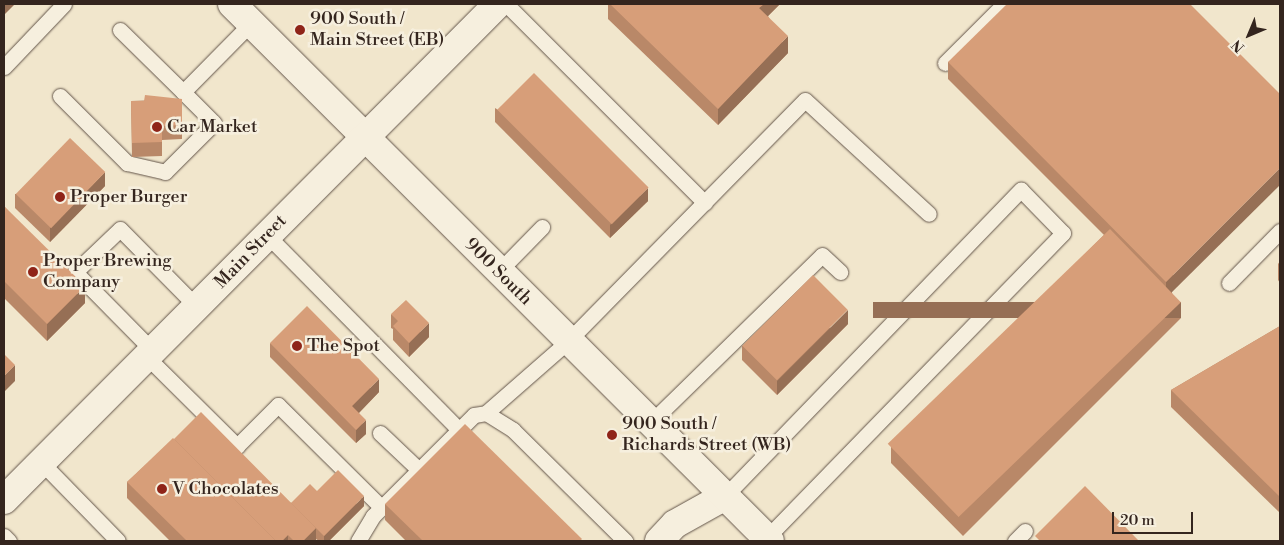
<!DOCTYPE html>
<style>
body{margin:0}
#map{position:relative;width:1284px;height:545px;overflow:hidden;background:#f1e6cc;font-family:"Libre Bodoni",serif}
div>[style]{position:absolute}
.roads{filter:drop-shadow(0 0 1px #63554a) drop-shadow(0 0 1px #63554a)}
.lane>*{height:15px;margin:-7.5px;padding:0 7.5px;transform-origin:7.5px;border-radius:7.5px;background:#f6efde}
.street>*{height:28px;margin:-14px;padding:0 14px;transform-origin:14px;border-radius:14px;background:#f6efde}
.secondary>*{height:28px;margin:-14px;padding:0 14px;transform-origin:14px;border-radius:14px;background:#f6efde}
.wall>*{inset:0;background:#b98868}
.shaded-wall>*{inset:0;background:#966f55;transform-origin:0 0}
.building>*{inset:0;background:#d79e79;transform-origin:0 0}
.dots>*{width:14px;height:14px;translate:-50% -50%;box-sizing:border-box;border:2px solid #f6efde;border-radius:50%}
span{translate:-50% -50%;white-space:nowrap;text-align:center;line-height:1.15;-webkit-text-stroke:5px #f6efde;paint-order:stroke}
.poi-label{font-size:18px;color:#34251e}
.left{translate:0 -50%;text-align:left}
.street-label{font-size:18px;color:#34251e}
.frame{position:absolute;inset:0;border:5px solid #34251e;pointer-events:none}
.north{position:absolute;left:1224px;top:10px;width:50px;height:50px;-webkit-text-stroke:4px #f6efde;paint-order:stroke;rotate:225deg;font-size:14px;font-weight:700;line-height:20px;text-align:center;color:#34251e}
.north::after{content:'';display:block;margin:auto;width:18px;height:22px;background:#34251e;clip-path:polygon(50% 0,100% 100%,50% 72%,0 100%)}
.scale{position:absolute;left:1112px;top:512px;width:81px;height:22px;box-sizing:border-box;border:2px solid #34251e;border-top:0;padding-left:6px;font-size:15px;line-height:18px;white-space:nowrap;color:#34251e;-webkit-text-stroke:4px #f6efde;paint-order:stroke}
</style>
<div id="map">
<div class="roads">
<div class="lane">
<i style="left:506px;top:4px;width:281px;rotate:45deg"></i>
<i style="left:120px;top:30px;width:88px;rotate:44.5deg"></i>
<i style="left:183px;top:92px;width:97px;rotate:-45.4deg"></i>
<i style="left:945px;top:63px;width:83px;rotate:-45deg"></i>
<i style="left:4px;top:67px;width:87px;rotate:-46.4deg"></i>
<i style="left:60px;top:96px;width:95px;rotate:45deg"></i>
<i style="left:127px;top:163px;width:39px;rotate:13deg"></i>
<i style="left:165px;top:172px;width:69px;rotate:-45deg"></i>
<i style="left:214px;top:123px;width:44px;rotate:-135deg"></i>
<i style="left:267px;top:235px;width:274px;rotate:45.4deg"></i>
<i style="left:498px;top:272px;width:63px;rotate:-45.6deg"></i>
<i style="left:1229px;top:283px;width:73px;rotate:-45.6deg"></i>
<i style="left:153px;top:351px;width:111px;rotate:-134.6deg"></i>
<i style="left:75px;top:272px;width:62px;rotate:-43.7deg"></i>
<i style="left:120px;top:229px;width:110px;rotate:45.4deg"></i>
<i style="left:147px;top:357px;width:127px;rotate:44.7deg"></i>
<i style="left:237px;top:446px;width:58px;rotate:-45deg"></i>
<i style="left:278px;top:405px;width:145px;rotate:44.7deg"></i>
<i style="left:486px;top:413px;width:108px;rotate:-41.2deg"></i>
<i style="left:567px;top:342px;width:339px;rotate:-45.5deg"></i>
<i style="left:805px;top:100px;width:168px;rotate:42.6deg"></i>
<i style="left:650px;top:423px;width:240px;rotate:-44.3deg"></i>
<i style="left:822px;top:255px;width:25px;rotate:43deg"></i>
<i style="left:380px;top:433px;width:54px;rotate:43.5deg"></i>
<i style="left:41px;top:462px;width:110px;rotate:45.7deg"></i>
<i style="left:725px;top:496px;width:426px;rotate:-46deg"></i>
<i style="left:1021px;top:190px;width:60px;rotate:45.7deg"></i>
<i style="left:1063px;top:233px;width:424px;rotate:134.2deg"></i>
<i style="left:4px;top:536px;width:7px;rotate:45deg"></i>
<i style="left:358px;top:541px;width:29px;rotate:-59deg"></i>
<i style="left:373px;top:516px;width:143px;rotate:-45deg"></i>
<i style="left:474px;top:415px;width:12px;rotate:-9deg"></i>
<i style="left:486px;top:413px;width:32px;rotate:32deg"></i>
<i style="left:513px;top:430px;width:158px;rotate:44.7deg"></i>
<i style="left:1015px;top:541px;width:14px;rotate:-45deg"></i>
</div>
<div class="street">
<i style="left:659px;top:541px;width:23px;rotate:-47deg"></i>
<i style="left:675px;top:524px;width:57px;rotate:-29.2deg"></i>
</div>
<div class="secondary">
<i style="left:232px;top:4px;width:760px;rotate:44.95deg"></i>
<i style="left:4px;top:500px;width:700px;rotate:-45.12deg"></i>
</div>
</div>
<div class="wall">
<i style="clip-path:polygon(608px 4px,780px 4px,768px 16px,788px 53px,718px 125px,608px 19px)"></i>
<i style="clip-path:polygon(1190px 4px,1172px 293px,1181px 318px,963px 536px,891px 463px,891px 447px,1104px 235px,948px 79px,948px 62px)"></i>
<i style="clip-path:polygon(182px 99px,182px 139px,162px 140px,162px 156px,132px 157px,131px 101px)"></i>
<i style="clip-path:polygon(495px 108px,648px 201px,610px 238px,495px 122px)"></i>
<i style="clip-path:polygon(105px 186px,50px 242px,15px 208px,15px 194px)"></i>
<i style="clip-path:polygon(4px 206px,85px 303px,47px 341px,4px 298px)"></i>
<i style="clip-path:polygon(1280px 261px,1280px 283px,1278px 280px,1278px 264px)"></i>
<i style="clip-path:polygon(391px 314px,429px 337px,409px 357px,393px 340px,393px 329px,391px 328px)"></i>
<i style="clip-path:polygon(848px 324px,777px 395px,742px 360px,742px 346px)"></i>
<i style="clip-path:polygon(1280px 326px,1280px 513px,1171px 407px,1171px 390px)"></i>
<i style="clip-path:polygon(270px 343px,379px 392px,359px 413px,366px 434px,356px 443px,270px 357px)"></i>
<i style="clip-path:polygon(174px 439px,291px 503px,317px 491px,364px 506px,329px 541px,319px 541px,316px 539px,316px 541px,170px 541px,127px 498px,127px 482px)"></i>
<i style="clip-path:polygon(385px 504px,582px 541px,406px 541px,385px 520px)"></i>
</div>
<div class="shaded-wall">
<i style="clip-path:polygon(4px 4px,15px 4px,4px 15px)"></i>
<i style="clip-path:polygon(764px 4px,780px 4px,759px 25px,759px 8px)"></i>
<i style="clip-path:polygon(788px 36px,788px 53px,718px 125px,718px 109px)"></i>
<i style="clip-path:polygon(1280px 168px,1280px 185px,1166px 298px,1166px 282px)"></i>
<i style="clip-path:polygon(105px 172px,105px 186px,50px 242px,50px 228px)"></i>
<i style="clip-path:polygon(648px 188px,648px 201px,610px 238px,610px 225px)"></i>
<i style="clip-path:polygon(85px 286px,85px 303px,47px 341px,47px 324px)"></i>
<i style="left:1181px;top:302px;width:16px;height:308px;rotate:90deg"></i>
<i style="clip-path:polygon(848px 310px,848px 324px,777px 395px,777px 381px)"></i>
<i style="clip-path:polygon(429px 323px,429px 337px,409px 357px,409px 343px)"></i>
<i style="clip-path:polygon(15px 365px,15px 381px,4px 392px,4px 376px)"></i>
<i style="clip-path:polygon(379px 379px,379px 392px,352px 420px,352px 406px)"></i>
<i style="clip-path:polygon(366px 420px,366px 434px,356px 443px,356px 430px)"></i>
<i style="clip-path:polygon(364px 496px,364px 506px,329px 541px,324px 541px,324px 536px)"></i>
<i style="clip-path:polygon(316px 528px,316px 541px,303px 541px)"></i>
<i style="clip-path:polygon(288px 535px,288px 541px,282px 541px)"></i>
</div>
<div class="building">
<i style="clip-path:polygon(610px 4px,764px 4px,759px 8px,788px 36px,718px 109px)"></i>
<i style="clip-path:polygon(1007px 4px,1190px 4px,1280px 94px,1280px 168px,1166px 282px,948px 62px)"></i>
<i style="left:534px;top:73px;width:162px;height:52px;rotate:45deg"></i>
<i style="clip-path:polygon(145px 95px,182px 99px,182px 125px,162px 126px,162px 142px,132px 143px,131px 101px,144px 101px)"></i>
<i style="left:70px;top:138px;width:49px;height:78px;rotate:44deg"></i>
<i style="clip-path:polygon(4px 206px,85px 286px,47px 324px,4px 281px)"></i>
<i style="left:1110px;top:229px;width:102px;height:309px;rotate:46deg"></i>
<i style="left:813px;top:275px;width:49px;height:100px;rotate:45deg"></i>
<i style="clip-path:polygon(406px 300px,429px 323px,409px 343px,393px 326px,398px 321px,391px 314px)"></i>
<i style="clip-path:polygon(307px 306px,379px 379px,352px 406px,366px 420px,356px 430px,270px 343px)"></i>
<i style="clip-path:polygon(1280px 326px,1280px 497px,1171px 390px)"></i>
<i style="clip-path:polygon(4px 354px,15px 365px,4px 376px)"></i>
<i style="clip-path:polygon(201px 412px,316px 528px,303px 541px,294px 541px,288px 535px,282px 541px,276px 541px,174px 439px)"></i>
<i style="clip-path:polygon(465px 424px,582px 539px,580px 541px,423px 541px,385px 504px)"></i>
<i style="clip-path:polygon(173px 438px,276px 541px,187px 541px,127px 482px)"></i>
<i style="clip-path:polygon(338px 470px,364px 496px,324px 536px,291px 503px,310px 484px,317px 491px)"></i>
<i style="clip-path:polygon(1085px 486px,1139px 541px,1040px 541px,1035px 536px)"></i>
</div>
<div class="dots">
<i style="left:300px;top:30px;background:#8f2418"></i>
<i style="left:157px;top:127px;background:#8f2418"></i>
<i style="left:60px;top:197px;background:#8f2418"></i>
<i style="left:33px;top:272px;background:#8f2418"></i>
<i style="left:297px;top:346px;background:#8f2418"></i>
<i style="left:612px;top:435px;background:#8f2418"></i>
<i style="left:162px;top:489px;background:#8f2418"></i>
</div>
<div class="poi-label">
<span class="left" style="left:310px;top:30px">900 South /<br>Main Street (EB)</span>
<span class="left" style="left:167px;top:127px">Car Market</span>
<span class="left" style="left:70px;top:197px">Proper Burger</span>
<span class="left" style="left:43px;top:272px">Proper Brewing<br>Company</span>
<span class="left" style="left:307px;top:346px">The Spot</span>
<span class="left" style="left:622px;top:435px">900 South /<br>Richards Street (WB)</span>
<span class="left" style="left:172px;top:489px">V Chocolates</span>
</div>
<div class="street-label">
<span style="left:251px;top:252px;rotate:-46deg">Main Street</span>
<span style="left:498px;top:272px;rotate:45deg">900 South</span>
</div>
<div class="frame"></div>
<div class="north">N</div>
<div class="scale">20 m</div>
</div>
